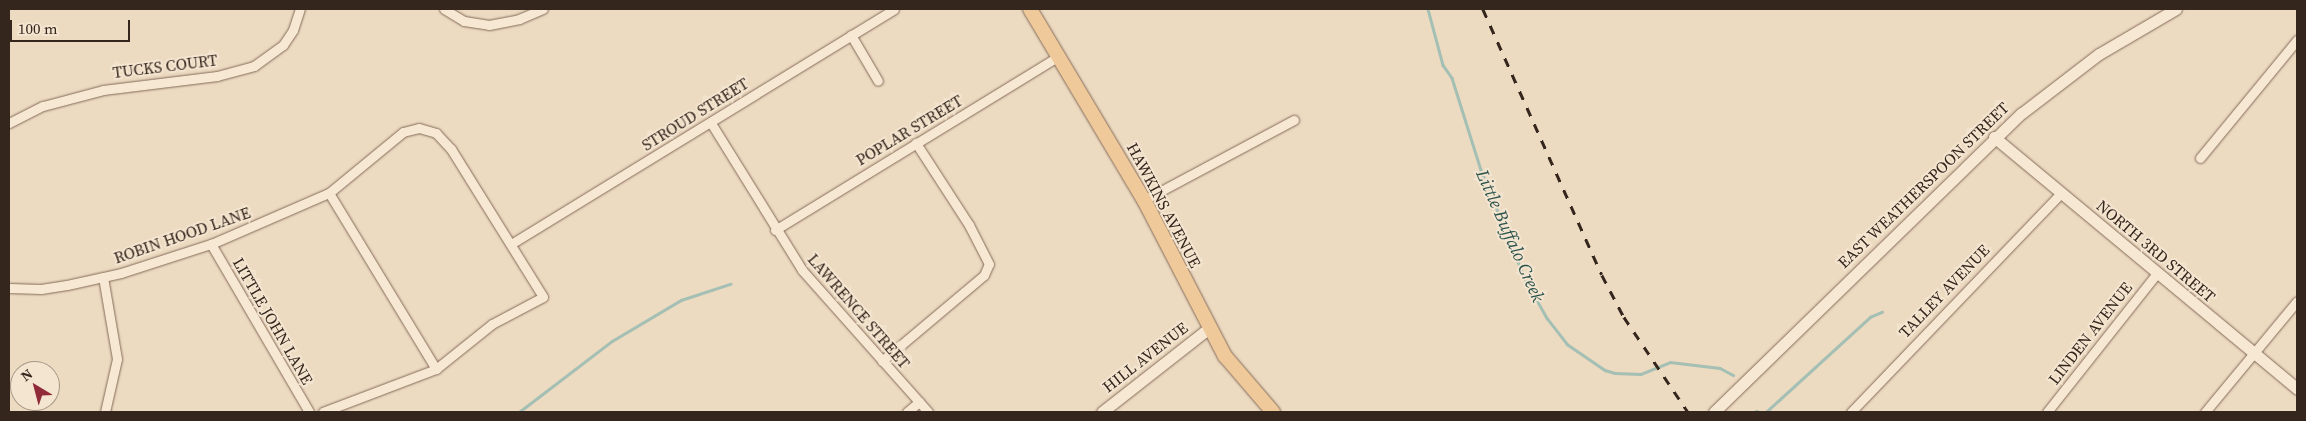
<!DOCTYPE html>
<style>
body{margin:0}
#map{position:relative;width:2306px;height:421px;overflow:hidden;background:#ecdac1;font-family:"Source Serif 4",serif}
div>[style]{position:absolute}
.stream>*{height:2.5px;margin:-1.25px;padding:0 1.25px;transform-origin:1.25px;border-radius:1.25px;background:#a4bfb3}
.roads{filter:drop-shadow(0 0 1px #856b59) drop-shadow(0 0 1px #856b59)}
.street>*{height:9px;margin:-4.5px;padding:0 4.5px;transform-origin:4.5px;border-radius:4.5px;background:#f7e8d4}
.secondary>*{height:11px;margin:-5.5px;padding:0 5.5px;transform-origin:5.5px;border-radius:5.5px;background:#f7e8d4}
.primary>*{height:14px;margin:-7px;padding:0 7px;transform-origin:7px;border-radius:7px;background:#efc999}
.rail>*{height:2.5px;margin-top:-1.25px;transform-origin:0;background:repeating-linear-gradient(90deg,#35261d 0 9px,transparent 0 18px)}
span{translate:-50% -50%;white-space:nowrap;text-align:center;line-height:1.15;-webkit-text-stroke:4px #f4e5d0;paint-order:stroke}
.street-label{font-size:16px;color:#35261d}
.water-label{font-size:18px;color:#2d544d;font-style:italic}
.frame{position:absolute;inset:0;border:10px solid #35261d;pointer-events:none}
.north{position:absolute;left:10px;top:361px;width:50px;height:50px;box-sizing:border-box;background:#f4e5d0;border:1px solid #a89988;border-radius:50%;rotate:323deg;font-size:14px;font-weight:700;line-height:20px;text-align:center;color:#35261d}
.north::after{content:'';display:block;margin:auto;width:18px;height:22px;background:#922b39;clip-path:polygon(50% 0,100% 100%,50% 72%,0 100%)}
.scale{position:absolute;left:10px;top:20px;width:120px;height:22px;box-sizing:border-box;border:2px solid #35261d;border-top:0;padding-left:6px;font-size:15px;line-height:18px;white-space:nowrap;color:#35261d;-webkit-text-stroke:4px #f4e5d0;paint-order:stroke}
</style>
<div id="map">
<div class="stream">
<i style="left:1428px;top:9px;width:58px;rotate:75deg"></i>
<i style="left:1443px;top:65px;width:16px;rotate:55deg"></i>
<i style="left:1452px;top:78px;width:96px;rotate:72.5deg"></i>
<i style="left:1481px;top:170px;width:118px;rotate:68deg"></i>
<i style="left:1525px;top:279px;width:45px;rotate:60.6deg"></i>
<i style="left:1547px;top:318px;width:33px;rotate:52deg"></i>
<i style="left:1567px;top:344px;width:46px;rotate:34.4deg"></i>
<i style="left:1605px;top:370px;width:10px;rotate:17deg"></i>
<i style="left:1615px;top:373px;width:26px;rotate:2deg"></i>
<i style="left:1641px;top:374px;width:31px;rotate:-22deg"></i>
<i style="left:1670px;top:362px;width:50px;rotate:6.8deg"></i>
<i style="left:1720px;top:368px;width:15px;rotate:28deg"></i>
<i style="left:1756px;top:411px;width:4px;rotate:14deg"></i>
<i style="left:519px;top:412px;width:117px;rotate:-37.4deg"></i>
<i style="left:612px;top:341px;width:80px;rotate:-30.7deg"></i>
<i style="left:681px;top:300px;width:52px;rotate:-18.1deg"></i>
<i style="left:1766px;top:412px;width:141px;rotate:-42.4deg"></i>
<i style="left:1870px;top:317px;width:13px;rotate:-23deg"></i>
</div>
<div class="roads">
<div class="street">
<i style="left:444px;top:9px;width:23px;rotate:31deg"></i>
<i style="left:464px;top:21px;width:25px;rotate:9deg"></i>
<i style="left:489px;top:25px;width:31px;rotate:-11deg"></i>
<i style="left:519px;top:19px;width:26px;rotate:-23deg"></i>
<i style="left:851px;top:35px;width:53px;rotate:59.6deg"></i>
<i style="left:9px;top:123px;width:38px;rotate:-27deg"></i>
<i style="left:43px;top:106px;width:62px;rotate:-14.9deg"></i>
<i style="left:103px;top:90px;width:115px;rotate:-7deg"></i>
<i style="left:217px;top:76px;width:38px;rotate:-15deg"></i>
<i style="left:254px;top:66px;width:36px;rotate:-36deg"></i>
<i style="left:283px;top:45px;width:18px;rotate:-56deg"></i>
<i style="left:293px;top:30px;width:22px;rotate:-72deg"></i>
<i style="left:711px;top:123px;width:173px;rotate:58.2deg"></i>
<i style="left:802px;top:270px;width:190px;rotate:48.4deg"></i>
<i style="left:2200px;top:158px;width:153px;rotate:-50.6deg"></i>
<i style="left:329px;top:193px;width:206px;rotate:58.7deg"></i>
<i style="left:1144px;top:200px;width:170px;rotate:-28.1deg"></i>
<i style="left:775px;top:230px;width:333px;rotate:-31.5deg"></i>
<i style="left:211px;top:244px;width:194px;rotate:59.7deg"></i>
<i style="left:511px;top:244px;width:449px;rotate:-31.5deg"></i>
<i style="left:103px;top:277px;width:83px;rotate:80.3deg"></i>
<i style="left:117px;top:359px;width:54px;rotate:102.8deg"></i>
<i style="left:9px;top:288px;width:32px;rotate:2deg"></i>
<i style="left:41px;top:289px;width:26px;rotate:-9deg"></i>
<i style="left:67px;top:285px;width:55px;rotate:-12.5deg"></i>
<i style="left:121px;top:273px;width:95px;rotate:-17.9deg"></i>
<i style="left:211px;top:244px;width:129px;rotate:-23.4deg"></i>
<i style="left:329px;top:193px;width:96px;rotate:-39.5deg"></i>
<i style="left:403px;top:132px;width:16px;rotate:-14deg"></i>
<i style="left:419px;top:128px;width:18px;rotate:16deg"></i>
<i style="left:436px;top:133px;width:22px;rotate:47deg"></i>
<i style="left:451px;top:149px;width:174px;rotate:58.1deg"></i>
<i style="left:543px;top:297px;width:58px;rotate:152.1deg"></i>
<i style="left:492px;top:324px;width:72px;rotate:141.2deg"></i>
<i style="left:436px;top:369px;width:121px;rotate:159.2deg"></i>
<i style="left:882px;top:361px;width:133px;rotate:-40.1deg"></i>
<i style="left:984px;top:275px;width:12px;rotate:-66deg"></i>
<i style="left:989px;top:264px;width:44px;rotate:-117.1deg"></i>
<i style="left:969px;top:225px;width:98px;rotate:-122.9deg"></i>
<i style="left:907px;top:412px;width:16px;rotate:-40deg"></i>
<i style="left:1851px;top:412px;width:303px;rotate:-46.2deg"></i>
<i style="left:2047px;top:412px;width:177px;rotate:-51.6deg"></i>
<i style="left:2205px;top:412px;width:144px;rotate:-50.3deg"></i>
</div>
<div class="secondary">
<i style="left:1994px;top:137px;width:394px;rotate:39.7deg"></i>
<i style="left:1102px;top:412px;width:136px;rotate:-38.1deg"></i>
<i style="left:1714px;top:412px;width:429px;rotate:-44.2deg"></i>
<i style="left:2022px;top:113px;width:97px;rotate:-37.5deg"></i>
<i style="left:2099px;top:54px;width:89px;rotate:-30.3deg"></i>
</div>
<div class="primary">
<i style="left:1030px;top:9px;width:222px;rotate:59.2deg"></i>
<i style="left:1144px;top:200px;width:176px;rotate:62.6deg"></i>
<i style="left:1225px;top:356px;width:74px;rotate:49.4deg"></i>
</div>
</div>
<div class="rail">
<i style="left:1483px;top:9px;width:291px;rotate:65.9deg"></i>
<i style="left:1602px;top:275px;width:47px;rotate:62.4deg"></i>
<i style="left:1624px;top:317px;width:115px;rotate:56deg"></i>
</div>
<div class="street-label">
<span style="left:165px;top:66px;rotate:-7deg">TUCKS COURT</span>
<span style="left:695px;top:114px;rotate:-32deg">STROUD STREET</span>
<span style="left:909px;top:130px;rotate:-31deg">POPLAR STREET</span>
<span style="left:1923px;top:185px;rotate:-44deg">EAST WEATHERSPOON STREET</span>
<span style="left:1164px;top:205px;rotate:62deg">HAWKINS AVENUE</span>
<span style="left:182px;top:235px;rotate:-19deg">ROBIN HOOD LANE</span>
<span style="left:2156px;top:251px;rotate:40deg">NORTH 3RD STREET</span>
<span style="left:1944px;top:291px;rotate:-46deg">TALLEY AVENUE</span>
<span style="left:859px;top:311px;rotate:49deg">LAWRENCE STREET</span>
<span style="left:273px;top:321px;rotate:60deg">LITTLE JOHN LANE</span>
<span style="left:2090px;top:333px;rotate:-52deg">LINDEN AVENUE</span>
<span style="left:1145px;top:357px;rotate:-38deg">HILL AVENUE</span>
</div>
<div class="water-label">
<span style="left:1510px;top:236px;rotate:66deg">Little Buffalo Creek</span>
</div>
<div class="frame"></div>
<div class="north">N</div>
<div class="scale">100 m</div>
</div>
